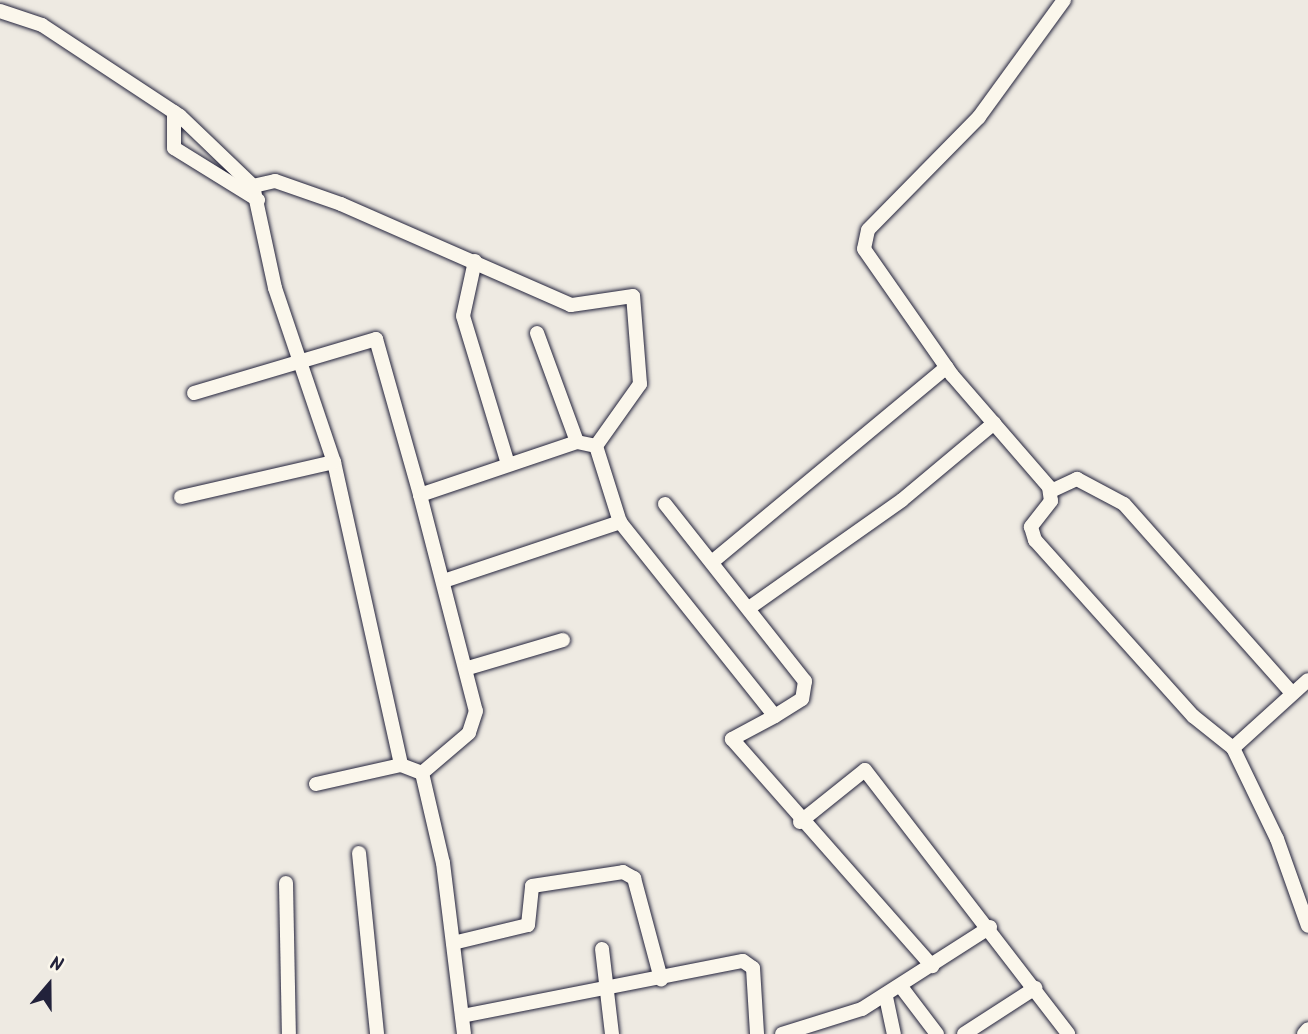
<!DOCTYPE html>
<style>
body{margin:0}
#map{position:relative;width:1308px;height:1034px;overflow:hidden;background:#eeeae2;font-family:Kalam,sans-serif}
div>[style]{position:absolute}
.roads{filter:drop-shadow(0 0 2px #22223b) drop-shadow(0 0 2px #22223b)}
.minor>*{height:14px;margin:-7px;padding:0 7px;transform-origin:7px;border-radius:7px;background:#fbf7ec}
span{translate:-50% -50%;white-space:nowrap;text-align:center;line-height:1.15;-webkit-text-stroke:5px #fbf7ec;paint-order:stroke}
.north{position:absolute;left:14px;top:950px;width:70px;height:70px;-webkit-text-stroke:5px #fbf7ec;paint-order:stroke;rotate:20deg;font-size:19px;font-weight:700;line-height:28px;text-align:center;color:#22223b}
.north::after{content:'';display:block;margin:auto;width:24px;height:32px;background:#22223b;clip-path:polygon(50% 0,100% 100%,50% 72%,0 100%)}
</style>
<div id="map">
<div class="roads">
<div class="minor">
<i style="left:1064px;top:0;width:145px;rotate:126deg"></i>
<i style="left:979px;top:117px;width:158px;rotate:134.5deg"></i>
<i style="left:868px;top:230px;width:19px;rotate:102deg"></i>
<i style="left:864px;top:249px;width:154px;rotate:55.1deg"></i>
<i style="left:952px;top:375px;width:148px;rotate:49.1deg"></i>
<i style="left:1049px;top:487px;width:14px;rotate:82deg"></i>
<i style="left:1051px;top:501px;width:33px;rotate:128deg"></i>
<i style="left:1031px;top:527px;width:14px;rotate:73deg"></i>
<i style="left:1035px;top:540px;width:237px;rotate:48.1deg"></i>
<i style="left:1193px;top:716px;width:51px;rotate:38.7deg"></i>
<i style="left:1233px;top:748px;width:101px;rotate:64.2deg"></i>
<i style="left:1277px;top:839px;width:92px;rotate:70.4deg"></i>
<i style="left:0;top:11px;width:44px;rotate:18.4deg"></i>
<i style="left:42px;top:25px;width:165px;rotate:33.4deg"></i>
<i style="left:180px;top:116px;width:101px;rotate:43.8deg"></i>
<i style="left:253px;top:186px;width:104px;rotate:77.8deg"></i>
<i style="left:275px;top:288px;width:184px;rotate:71.3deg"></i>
<i style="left:334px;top:462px;width:310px;rotate:77.5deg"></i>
<i style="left:401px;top:765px;width:22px;rotate:21deg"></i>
<i style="left:422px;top:773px;width:92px;rotate:76.9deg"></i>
<i style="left:443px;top:863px;width:172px;rotate:83deg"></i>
<i style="left:174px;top:112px;width:36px;rotate:90deg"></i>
<i style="left:174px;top:148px;width:99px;rotate:31.8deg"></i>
<i style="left:475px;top:261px;width:56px;rotate:102.3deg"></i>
<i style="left:463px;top:316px;width:155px;rotate:73.1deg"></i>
<i style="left:537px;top:333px;width:116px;rotate:69.8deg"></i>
<i style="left:194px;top:393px;width:190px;rotate:-16.5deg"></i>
<i style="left:376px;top:339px;width:162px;rotate:74.2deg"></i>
<i style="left:420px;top:495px;width:166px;rotate:-18.7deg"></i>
<i style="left:577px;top:442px;width:19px;rotate:12deg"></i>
<i style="left:596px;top:446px;width:76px;rotate:-54.6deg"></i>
<i style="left:640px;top:384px;width:88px;rotate:-94.5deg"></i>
<i style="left:633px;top:296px;width:63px;rotate:171.7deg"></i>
<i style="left:571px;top:305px;width:251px;rotate:-156.3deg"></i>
<i style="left:341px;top:204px;width:70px;rotate:-160.8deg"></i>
<i style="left:275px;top:181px;width:23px;rotate:167deg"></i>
<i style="left:596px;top:446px;width:80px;rotate:72.5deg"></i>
<i style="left:620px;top:522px;width:248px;rotate:51.4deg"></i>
<i style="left:775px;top:716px;width:49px;rotate:151.9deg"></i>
<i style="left:732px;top:739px;width:303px;rotate:48.6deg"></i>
<i style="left:1051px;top:491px;width:29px;rotate:-25deg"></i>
<i style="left:1077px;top:479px;width:53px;rotate:28deg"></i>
<i style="left:1124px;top:504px;width:250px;rotate:48.4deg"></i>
<i style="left:420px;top:495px;width:223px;rotate:75.5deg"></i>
<i style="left:476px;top:711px;width:23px;rotate:108deg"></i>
<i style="left:469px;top:733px;width:62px;rotate:139.6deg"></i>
<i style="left:181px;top:497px;width:157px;rotate:-12.9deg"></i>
<i style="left:665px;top:504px;width:226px;rotate:51.7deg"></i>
<i style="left:805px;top:681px;width:18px;rotate:99deg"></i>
<i style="left:802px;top:699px;width:32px;rotate:148deg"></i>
<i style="left:712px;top:562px;width:305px;rotate:-39.7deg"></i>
<i style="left:444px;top:581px;width:186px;rotate:-18.5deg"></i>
<i style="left:749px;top:608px;width:187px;rotate:-35.2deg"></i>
<i style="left:902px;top:500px;width:120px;rotate:-39.9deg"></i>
<i style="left:468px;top:668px;width:99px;rotate:-16.4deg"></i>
<i style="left:1233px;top:748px;width:101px;rotate:-42.2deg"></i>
<i style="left:316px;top:784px;width:87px;rotate:-12.6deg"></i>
<i style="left:800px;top:822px;width:83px;rotate:-38.7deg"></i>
<i style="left:865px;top:770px;width:333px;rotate:52.4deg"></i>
<i style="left:359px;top:853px;width:182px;rotate:84.3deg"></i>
<i style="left:286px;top:883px;width:151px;rotate:88.9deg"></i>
<i style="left:453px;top:943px;width:77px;rotate:-13.5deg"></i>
<i style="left:528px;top:925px;width:39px;rotate:-84deg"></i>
<i style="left:532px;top:886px;width:92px;rotate:-8.7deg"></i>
<i style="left:623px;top:872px;width:13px;rotate:29deg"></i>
<i style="left:634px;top:878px;width:105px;rotate:75deg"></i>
<i style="left:602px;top:949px;width:86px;rotate:83.3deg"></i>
<i style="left:902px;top:988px;width:58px;rotate:52.7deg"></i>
<i style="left:886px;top:997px;width:38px;rotate:78deg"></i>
<i style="left:462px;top:1016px;width:286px;rotate:-11.1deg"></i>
<i style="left:743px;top:961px;width:12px;rotate:35deg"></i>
<i style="left:753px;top:968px;width:66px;rotate:86.5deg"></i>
<i style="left:782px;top:1034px;width:84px;rotate:-17.4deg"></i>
<i style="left:862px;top:1009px;width:152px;rotate:-32.6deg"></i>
<i style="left:964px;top:1034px;width:85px;rotate:-32.9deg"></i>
<i style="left:1304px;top:1034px;width:6px;rotate:-51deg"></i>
</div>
</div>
<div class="north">N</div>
</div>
